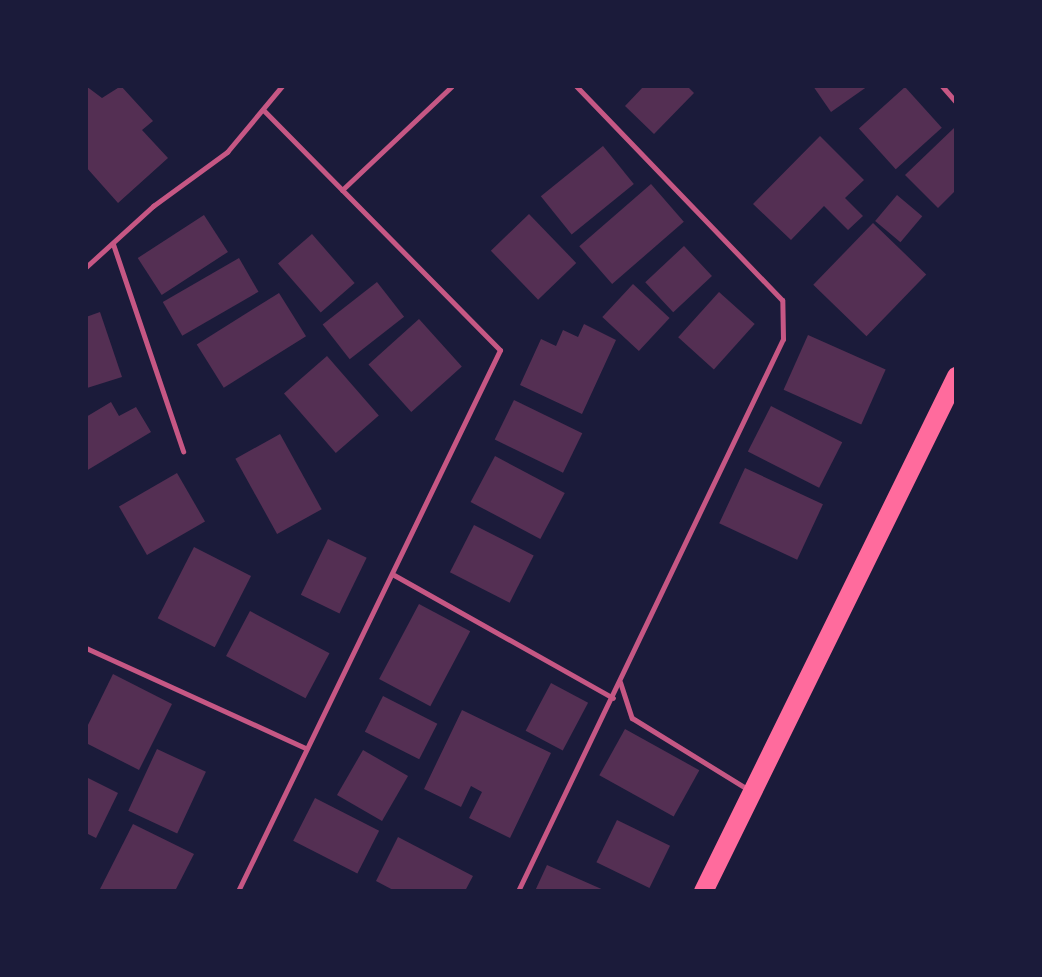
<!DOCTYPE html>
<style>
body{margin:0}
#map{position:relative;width:1042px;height:977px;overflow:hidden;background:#1b1b3a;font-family:"Noto Serif",serif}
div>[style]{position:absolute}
.building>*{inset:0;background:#542f53;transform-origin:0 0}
.service>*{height:5px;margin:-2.5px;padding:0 2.5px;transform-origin:2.5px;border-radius:2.5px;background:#c65784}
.trunk>*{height:19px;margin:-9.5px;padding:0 9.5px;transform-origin:9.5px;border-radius:9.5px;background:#ff6b9d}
span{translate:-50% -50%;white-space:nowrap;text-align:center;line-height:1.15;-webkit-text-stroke:7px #1b1b3a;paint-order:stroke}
.frame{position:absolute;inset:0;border:88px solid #1b1b3a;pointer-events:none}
</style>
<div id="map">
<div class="building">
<i style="clip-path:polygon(86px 86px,102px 98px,121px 86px,153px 121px,142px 130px,168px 158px,118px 203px,86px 167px)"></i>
<i style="clip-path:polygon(644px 86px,687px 86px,694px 93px,654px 134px,625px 106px)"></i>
<i style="clip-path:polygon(813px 86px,868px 86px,831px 112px)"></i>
<i style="left:905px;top:87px;width:55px;height:62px;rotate:48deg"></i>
<i style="clip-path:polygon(954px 128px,956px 190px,938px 208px,905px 175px)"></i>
<i style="clip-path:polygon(820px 136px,864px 180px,845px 198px,863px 216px,848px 230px,824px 206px,791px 240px,753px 204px)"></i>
<i style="left:603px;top:146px;width:49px;height:80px;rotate:51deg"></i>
<i style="left:651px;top:184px;width:50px;height:95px;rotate:49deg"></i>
<i style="left:897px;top:195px;width:33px;height:34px;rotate:40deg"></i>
<i style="left:529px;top:214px;width:68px;height:53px;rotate:46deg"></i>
<i style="left:204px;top:215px;width:44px;height:79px;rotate:57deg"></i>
<i style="left:873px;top:223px;width:74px;height:86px;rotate:44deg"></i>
<i style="left:312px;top:234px;width:65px;height:45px;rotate:49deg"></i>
<i style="left:684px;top:246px;width:41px;height:53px;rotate:47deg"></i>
<i style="left:239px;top:258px;width:39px;height:88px;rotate:60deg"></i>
<i style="left:377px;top:282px;width:44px;height:69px;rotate:52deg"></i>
<i style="left:633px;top:284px;width:50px;height:45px;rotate:43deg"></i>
<i style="left:719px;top:292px;width:48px;height:61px;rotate:42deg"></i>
<i style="left:279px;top:293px;width:51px;height:97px;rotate:58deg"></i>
<i style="clip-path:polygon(100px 312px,122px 377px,87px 388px,86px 317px)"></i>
<i style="left:419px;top:319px;width:64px;height:68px;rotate:48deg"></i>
<i style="clip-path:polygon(584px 324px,616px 340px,582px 414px,520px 385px,541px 339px,556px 346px,563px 330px,578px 337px)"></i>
<i style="left:808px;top:335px;width:85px;height:60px;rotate:24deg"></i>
<i style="left:327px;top:356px;width:79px;height:57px;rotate:49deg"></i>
<i style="left:514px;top:400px;width:76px;height:44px;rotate:26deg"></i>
<i style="clip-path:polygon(111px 402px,119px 416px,136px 407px,151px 432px,86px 471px,86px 417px)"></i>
<i style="left:771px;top:406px;width:80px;height:51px;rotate:27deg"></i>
<i style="left:280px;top:434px;width:86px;height:51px;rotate:61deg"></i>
<i style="left:495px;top:456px;width:79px;height:52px;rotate:28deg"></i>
<i style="left:745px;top:468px;width:86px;height:61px;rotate:25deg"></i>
<i style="left:177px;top:473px;width:56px;height:67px;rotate:60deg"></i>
<i style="left:474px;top:525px;width:67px;height:53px;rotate:27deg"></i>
<i style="left:328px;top:539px;width:43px;height:62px;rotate:26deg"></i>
<i style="left:194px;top:547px;width:64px;height:80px;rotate:27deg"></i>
<i style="left:419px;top:604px;width:58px;height:85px;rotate:28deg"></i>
<i style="left:250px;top:611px;width:90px;height:51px;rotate:28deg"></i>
<i style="clip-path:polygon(113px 674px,172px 704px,139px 770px,86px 743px,86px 729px)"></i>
<i style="left:551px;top:683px;width:42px;height:54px;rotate:28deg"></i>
<i style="left:383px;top:696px;width:61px;height:40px;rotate:27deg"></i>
<i style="clip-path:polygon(462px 710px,551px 753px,510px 838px,469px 818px,482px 792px,471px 786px,461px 807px,424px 789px)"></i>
<i style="left:625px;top:729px;width:85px;height:53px;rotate:29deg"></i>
<i style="left:157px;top:749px;width:54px;height:68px;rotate:25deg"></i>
<i style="left:363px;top:750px;width:52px;height:52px;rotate:30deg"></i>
<i style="clip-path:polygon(86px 777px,118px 793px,96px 838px,86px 833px)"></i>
<i style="left:315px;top:798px;width:72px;height:48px;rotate:27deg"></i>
<i style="left:617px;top:820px;width:59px;height:47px;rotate:26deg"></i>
<i style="clip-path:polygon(133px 824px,194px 854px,175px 891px,99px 891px)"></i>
<i style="clip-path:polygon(398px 837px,473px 876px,465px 891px,395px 891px,376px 881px)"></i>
<i style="clip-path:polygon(547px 865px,606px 891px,535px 891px)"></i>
</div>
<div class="service">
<i style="left:942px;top:86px;width:21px;rotate:49deg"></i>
<i style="left:342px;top:190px;width:151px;rotate:-43.4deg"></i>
<i style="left:113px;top:244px;width:219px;rotate:71.3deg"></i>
<i style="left:86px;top:267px;width:91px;rotate:-42.3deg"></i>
<i style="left:153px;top:206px;width:92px;rotate:-36.1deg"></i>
<i style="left:227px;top:152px;width:86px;rotate:-50.2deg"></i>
<i style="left:394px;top:575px;width:251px;rotate:29.3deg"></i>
<i style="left:86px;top:648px;width:241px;rotate:24.5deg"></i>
<i style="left:620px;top:682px;width:38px;rotate:72deg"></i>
<i style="left:632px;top:718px;width:137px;rotate:31.6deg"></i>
<i style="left:238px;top:891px;width:601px;rotate:-64.16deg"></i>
<i style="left:500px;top:350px;width:336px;rotate:-134.6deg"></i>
<i style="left:518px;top:891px;width:612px;rotate:-64.36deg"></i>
<i style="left:783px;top:339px;width:39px;rotate:-91deg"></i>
<i style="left:782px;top:300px;width:297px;rotate:-133.9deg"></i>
</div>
<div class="trunk">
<i style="left:703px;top:891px;width:574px;rotate:-63.84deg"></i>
</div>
<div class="frame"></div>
</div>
